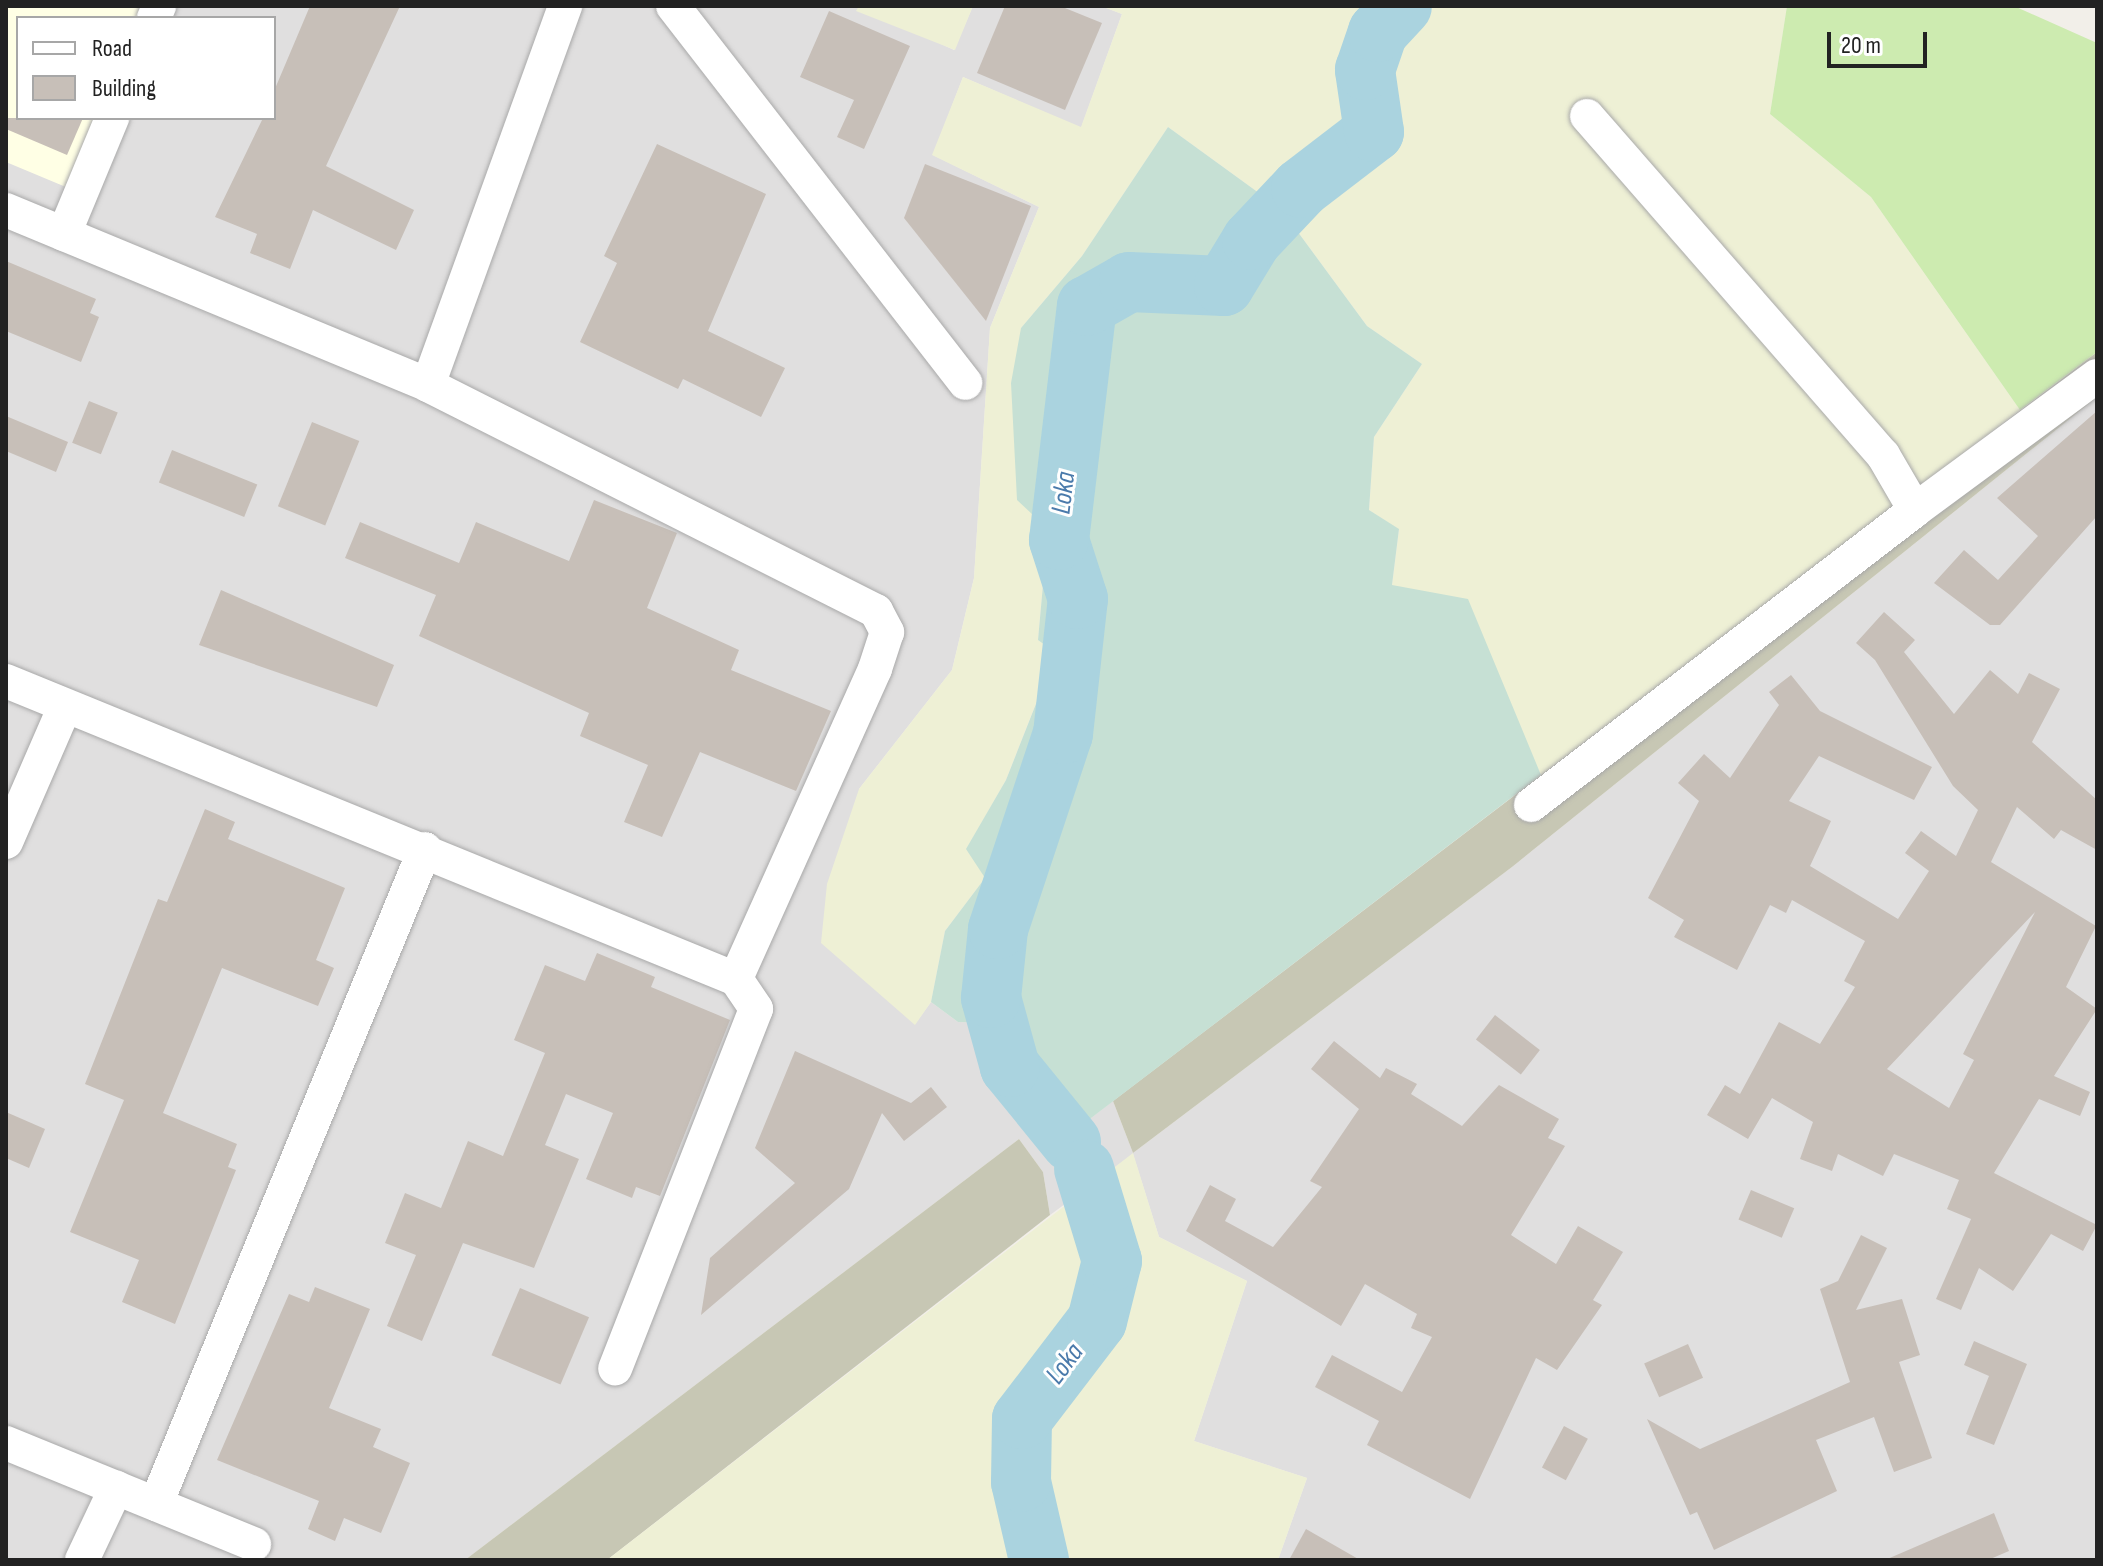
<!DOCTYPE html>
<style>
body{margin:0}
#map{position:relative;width:2103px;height:1566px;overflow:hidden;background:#f2efe9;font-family:"Sofia Sans Condensed",sans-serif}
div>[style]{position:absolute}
.residential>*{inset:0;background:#e0dfdf}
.education>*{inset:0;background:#ffffe5}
.construction>*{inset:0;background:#c7c7b4}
.farmland>*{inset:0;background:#eef0d5}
.grass>*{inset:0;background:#cdebb0}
.wetland>*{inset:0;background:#c6e0d4}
.river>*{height:60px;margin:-30px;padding:0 30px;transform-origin:30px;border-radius:30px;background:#aad3df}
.building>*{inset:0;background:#c7bfb8;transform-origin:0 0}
.roads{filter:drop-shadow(0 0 2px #a9a9a9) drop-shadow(0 0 2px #a9a9a9)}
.minor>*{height:34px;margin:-17px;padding:0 17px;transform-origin:17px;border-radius:17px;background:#fff}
span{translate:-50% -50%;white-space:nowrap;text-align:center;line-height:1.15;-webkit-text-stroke:6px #fff;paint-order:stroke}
.water-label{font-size:28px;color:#4a7aab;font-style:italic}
.frame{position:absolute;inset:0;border:8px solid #222;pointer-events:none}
.legend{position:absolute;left:16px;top:16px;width:260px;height:104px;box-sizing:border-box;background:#fff;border:2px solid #a7a7a7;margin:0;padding:10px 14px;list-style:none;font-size:24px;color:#222}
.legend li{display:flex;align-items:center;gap:16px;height:40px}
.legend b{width:40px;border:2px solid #a7a7a7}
.scale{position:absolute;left:1827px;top:32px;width:100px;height:36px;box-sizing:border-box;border:4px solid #222;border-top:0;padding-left:10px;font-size:24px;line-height:28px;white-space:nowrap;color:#222;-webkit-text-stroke:6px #fff;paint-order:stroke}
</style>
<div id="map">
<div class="residential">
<i style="clip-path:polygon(evenodd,6px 6px,859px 6px,954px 50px,973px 6px,1101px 6px,1122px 14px,1081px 128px,963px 77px,933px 155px,1039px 207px,990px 328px,974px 578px,952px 670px,859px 789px,915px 1024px,931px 1002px,958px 1022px,999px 1023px,1078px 1128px,1113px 1101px,1133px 1153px,1512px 867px,2097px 397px,2097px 1560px,1278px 1560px,1307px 1478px,1194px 1441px,1247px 1281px,1159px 1237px,1133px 1154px,1050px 1215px,1043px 1172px,1019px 1139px,465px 1560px,6px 1560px,6px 6px,18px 18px,274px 18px,274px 118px,18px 118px,18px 18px)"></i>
</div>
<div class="education">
<i style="clip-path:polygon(6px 6px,149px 6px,144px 18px,18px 18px,18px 118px,103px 118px,73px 190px,6px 162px)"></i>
</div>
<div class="construction">
<i style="clip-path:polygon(2097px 352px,2097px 397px,1512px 867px,1133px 1153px,1113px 1101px)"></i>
<i style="clip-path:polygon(1019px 1139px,1043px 1172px,1050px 1215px,607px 1560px,465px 1560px)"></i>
</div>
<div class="farmland">
<i style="clip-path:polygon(859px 6px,973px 6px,955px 50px,856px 11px)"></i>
<i style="clip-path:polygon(1101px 6px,1787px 6px,1770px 114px,1871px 197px,2020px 410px,1541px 775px,1511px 714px,1392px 585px,1399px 530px,1369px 510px,1374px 437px,1422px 364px,1367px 326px,1281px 209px,1168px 127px,1082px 256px,1021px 328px,1048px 528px,1038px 640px,1056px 652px,1006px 780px,967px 848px,985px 878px,945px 931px,931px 1002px,915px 1025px,821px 943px,827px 884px,859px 789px,952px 670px,974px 578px,990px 328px,1039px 207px,932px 155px,963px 77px,1081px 127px,1122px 14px)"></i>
<i style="clip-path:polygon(1133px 1153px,1159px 1237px,1247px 1281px,1194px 1441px,1307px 1478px,1278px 1560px,607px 1560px)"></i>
</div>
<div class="grass">
<i style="clip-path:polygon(1787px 6px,2014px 6px,2097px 43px,2097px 352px,2020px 410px,1871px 197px,1770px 114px)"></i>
</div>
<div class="wetland">
<i style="clip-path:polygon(1168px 127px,1281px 209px,1367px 326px,1422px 364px,1374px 437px,1369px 510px,1399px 529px,1392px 585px,1468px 599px,1541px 775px,1078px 1128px,999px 1023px,958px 1022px,931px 1002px,945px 931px,985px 878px,966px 849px,1006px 780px,1056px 653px,1038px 640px,1048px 529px,1017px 500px,1011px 383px,1021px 328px,1082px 256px)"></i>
</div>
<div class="river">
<i style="left:1071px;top:1142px;width:97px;rotate:-129.1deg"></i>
<i style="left:1010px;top:1067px;width:72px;rotate:-105.4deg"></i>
<i style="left:991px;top:998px;width:69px;rotate:-84.2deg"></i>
<i style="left:998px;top:929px;width:206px;rotate:-71.6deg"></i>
<i style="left:1063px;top:734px;width:136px;rotate:-83.7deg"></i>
<i style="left:1078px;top:599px;width:62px;rotate:-107.9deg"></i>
<i style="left:1059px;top:540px;width:236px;rotate:-83.2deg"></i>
<i style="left:1087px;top:306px;width:48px;rotate:-29.7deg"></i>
<i style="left:1129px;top:282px;width:95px;rotate:2.4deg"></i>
<i style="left:1224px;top:286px;width:54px;rotate:-58.7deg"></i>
<i style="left:1252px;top:240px;width:71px;rotate:-46.7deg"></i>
<i style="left:1301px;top:188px;width:92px;rotate:-37.5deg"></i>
<i style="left:1374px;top:132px;width:63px;rotate:-98.3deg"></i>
<i style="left:1365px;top:70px;width:40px;rotate:-71.1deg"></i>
<i style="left:1378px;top:32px;width:35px;rotate:-47deg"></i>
<i style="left:1039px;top:1560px;width:80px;rotate:-103deg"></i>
<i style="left:1021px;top:1482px;width:63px;rotate:-89.1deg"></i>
<i style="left:1022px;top:1419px;width:123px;rotate:-52.6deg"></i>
<i style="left:1097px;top:1321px;width:62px;rotate:-76deg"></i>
<i style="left:1112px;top:1261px;width:96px;rotate:-106.9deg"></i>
</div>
<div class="building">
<i style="clip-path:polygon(310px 6px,400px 6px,326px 166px,414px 210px,396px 250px,313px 210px,290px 269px,250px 253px,257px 234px,215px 217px,263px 118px,274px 118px,274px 91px)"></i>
<i style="clip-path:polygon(1005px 6px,1060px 6px,1102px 23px,1065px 110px,977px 73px)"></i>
<i style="clip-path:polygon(829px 11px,910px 46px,864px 149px,837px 137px,854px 100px,800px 77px)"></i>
<i style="clip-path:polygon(6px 118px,83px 118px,67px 155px,6px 129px)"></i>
<i style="clip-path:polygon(657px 144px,766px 194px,708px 331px,785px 368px,761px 417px,683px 379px,678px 389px,580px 342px,617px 263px,604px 256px)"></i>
<i style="clip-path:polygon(925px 164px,1031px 206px,986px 321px,904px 218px)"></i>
<i style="clip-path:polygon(6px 261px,96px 299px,90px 313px,99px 317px,81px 362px,6px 331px)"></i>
<i style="left:89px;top:401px;width:31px;height:45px;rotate:22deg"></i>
<i style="clip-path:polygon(2097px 411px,2097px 516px,2000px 625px,1990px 625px,1934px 583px,1964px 550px,1998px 580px,2038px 536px,1997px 498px)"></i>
<i style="clip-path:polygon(6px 416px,68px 442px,56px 472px,6px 451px)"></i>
<i style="left:312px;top:422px;width:51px;height:91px;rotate:22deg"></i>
<i style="left:172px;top:450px;width:92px;height:35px;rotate:22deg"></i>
<i style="clip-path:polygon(594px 500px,677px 533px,647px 608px,739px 650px,731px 670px,831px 711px,796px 791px,700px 752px,662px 837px,624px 822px,648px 765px,580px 736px,589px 713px,419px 636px,436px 595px,345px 558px,360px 522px,459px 563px,476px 522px,569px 561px)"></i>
<i style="clip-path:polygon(221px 590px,394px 665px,377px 707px,199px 645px)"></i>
<i style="clip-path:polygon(evenodd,1884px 612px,1915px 640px,1904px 652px,1954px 714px,1990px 670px,2018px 694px,2029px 673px,2060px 689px,2032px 742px,2097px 800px,2097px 850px,2061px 830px,2054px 839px,2017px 807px,1991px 862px,2096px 926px,2066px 987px,2097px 1009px,2054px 1076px,2090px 1092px,2080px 1116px,2039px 1099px,1994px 1173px,2097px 1225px,2083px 1251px,2051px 1234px,2013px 1291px,1979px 1268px,1961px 1310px,1936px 1299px,1971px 1219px,1947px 1209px,1959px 1180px,1894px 1154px,1883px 1176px,1838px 1154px,1832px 1171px,1800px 1159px,1813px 1122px,1772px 1098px,1748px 1139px,1707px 1115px,1725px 1085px,1740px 1094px,1779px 1022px,1820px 1044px,1855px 987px,1844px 981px,1865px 941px,1792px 900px,1786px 913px,1770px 905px,1737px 970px,1674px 937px,1684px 920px,1648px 898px,1699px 801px,1678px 783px,1704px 754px,1730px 778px,1779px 705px,1769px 692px,1791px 675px,1820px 711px,1932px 767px,1914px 800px,1819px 756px,1789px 801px,1831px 821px,1810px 866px,1898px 919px,1929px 871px,1905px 853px,1921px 831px,1956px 856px,1978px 810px,1953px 786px,1875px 660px,1856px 643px,1884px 612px,2035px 912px,1963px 1054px,1974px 1060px,1949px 1108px,1887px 1069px,2035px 912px)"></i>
<i style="clip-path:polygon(205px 809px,235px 822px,228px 839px,345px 888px,316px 960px,334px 968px,318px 1006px,222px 968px,163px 1113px,237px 1144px,228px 1167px,236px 1170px,175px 1324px,122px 1302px,139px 1260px,70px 1232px,124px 1100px,85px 1084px,158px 899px,167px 902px)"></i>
<i style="clip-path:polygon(597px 953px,655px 977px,651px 987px,730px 1020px,660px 1196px,636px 1187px,632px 1198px,586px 1179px,613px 1113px,566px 1094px,545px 1145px,579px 1159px,534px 1268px,463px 1243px,422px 1341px,387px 1326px,416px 1255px,385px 1243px,405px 1193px,441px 1208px,468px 1141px,503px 1156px,545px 1053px,514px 1040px,545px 965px,585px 981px)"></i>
<i style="left:1495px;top:1015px;width:57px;height:31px;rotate:38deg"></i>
<i style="clip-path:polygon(1334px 1041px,1380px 1078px,1386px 1068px,1417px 1084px,1411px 1094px,1462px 1126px,1499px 1085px,1559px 1119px,1548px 1138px,1565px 1146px,1511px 1235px,1556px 1264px,1578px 1226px,1623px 1252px,1593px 1300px,1602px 1305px,1557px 1370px,1536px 1358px,1470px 1499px,1367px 1445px,1379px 1421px,1315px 1387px,1332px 1355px,1402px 1392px,1432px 1337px,1411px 1328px,1417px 1314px,1365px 1284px,1341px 1326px,1186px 1231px,1210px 1185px,1236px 1199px,1225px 1221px,1273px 1247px,1322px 1187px,1310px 1181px,1359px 1109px,1311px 1069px)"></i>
<i style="clip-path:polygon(795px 1051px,911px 1103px,931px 1087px,947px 1107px,904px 1141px,882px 1113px,849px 1189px,701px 1315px,710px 1258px,795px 1183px,755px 1148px)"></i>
<i style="clip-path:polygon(6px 1112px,45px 1129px,29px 1168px,6px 1158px)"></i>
<i style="left:1751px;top:1190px;width:47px;height:32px;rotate:23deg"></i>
<i style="clip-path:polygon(1861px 1235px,1887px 1248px,1856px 1310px,1902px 1299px,1920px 1355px,1899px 1362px,1932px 1458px,1894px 1472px,1874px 1417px,1816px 1440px,1837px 1491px,1714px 1550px,1697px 1512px,1690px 1515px,1647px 1419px,1700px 1449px,1850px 1382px,1820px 1289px,1838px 1281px)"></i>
<i style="clip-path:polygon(315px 1287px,370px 1309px,329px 1408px,381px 1429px,373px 1447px,410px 1463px,381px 1533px,344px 1518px,335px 1541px,308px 1529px,319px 1501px,217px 1460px,289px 1294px,309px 1302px)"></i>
<i style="left:520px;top:1288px;width:75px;height:73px;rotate:23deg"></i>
<i style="clip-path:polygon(1974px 1341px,2027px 1364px,1994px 1445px,1966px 1434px,1989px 1376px,1964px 1365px)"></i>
<i style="left:1688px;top:1344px;width:37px;height:48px;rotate:66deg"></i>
<i style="left:1564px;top:1426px;width:27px;height:47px;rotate:28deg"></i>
<i style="clip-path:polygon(1994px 1513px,2009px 1551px,1988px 1560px,1885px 1560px)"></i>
<i style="clip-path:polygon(1306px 1529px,1360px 1560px,1289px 1560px)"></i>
</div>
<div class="roads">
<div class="minor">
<i style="left:673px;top:6px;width:477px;rotate:52.2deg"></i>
<i style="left:154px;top:18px;width:13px;rotate:-67deg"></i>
<i style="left:1587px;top:116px;width:450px;rotate:48.9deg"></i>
<i style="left:1883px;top:455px;width:64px;rotate:59.8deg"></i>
<i style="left:1915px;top:510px;width:226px;rotate:-36.4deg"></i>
<i style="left:6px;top:210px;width:457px;rotate:22.5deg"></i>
<i style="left:428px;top:385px;width:502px;rotate:26.77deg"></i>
<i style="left:876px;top:611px;width:24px;rotate:62deg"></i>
<i style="left:887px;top:632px;width:39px;rotate:108deg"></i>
<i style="left:875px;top:669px;width:340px;rotate:114.2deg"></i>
<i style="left:64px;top:234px;width:126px;rotate:-67.5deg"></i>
<i style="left:428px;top:385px;width:403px;rotate:-70.1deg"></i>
<i style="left:6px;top:681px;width:788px;rotate:22.21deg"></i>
<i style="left:736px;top:979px;width:36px;rotate:56deg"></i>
<i style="left:756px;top:1009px;width:386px;rotate:111.4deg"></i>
<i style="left:1531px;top:805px;width:484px;rotate:-37.5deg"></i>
<i style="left:6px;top:842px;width:148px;rotate:-66.5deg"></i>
<i style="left:6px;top:1443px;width:268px;rotate:22.2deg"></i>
<i style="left:156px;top:1504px;width:708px;rotate:-67.67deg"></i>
<i style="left:82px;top:1560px;width:80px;rotate:-64.7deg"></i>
</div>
</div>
<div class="water-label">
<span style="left:1064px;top:493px;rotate:-83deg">Loka</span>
<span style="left:1065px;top:1364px;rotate:-53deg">Loka</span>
</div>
<div class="frame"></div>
<ul class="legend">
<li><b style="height:10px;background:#fff"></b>Road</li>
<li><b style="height:22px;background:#c7bfb8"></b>Building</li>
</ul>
<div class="scale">20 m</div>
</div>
